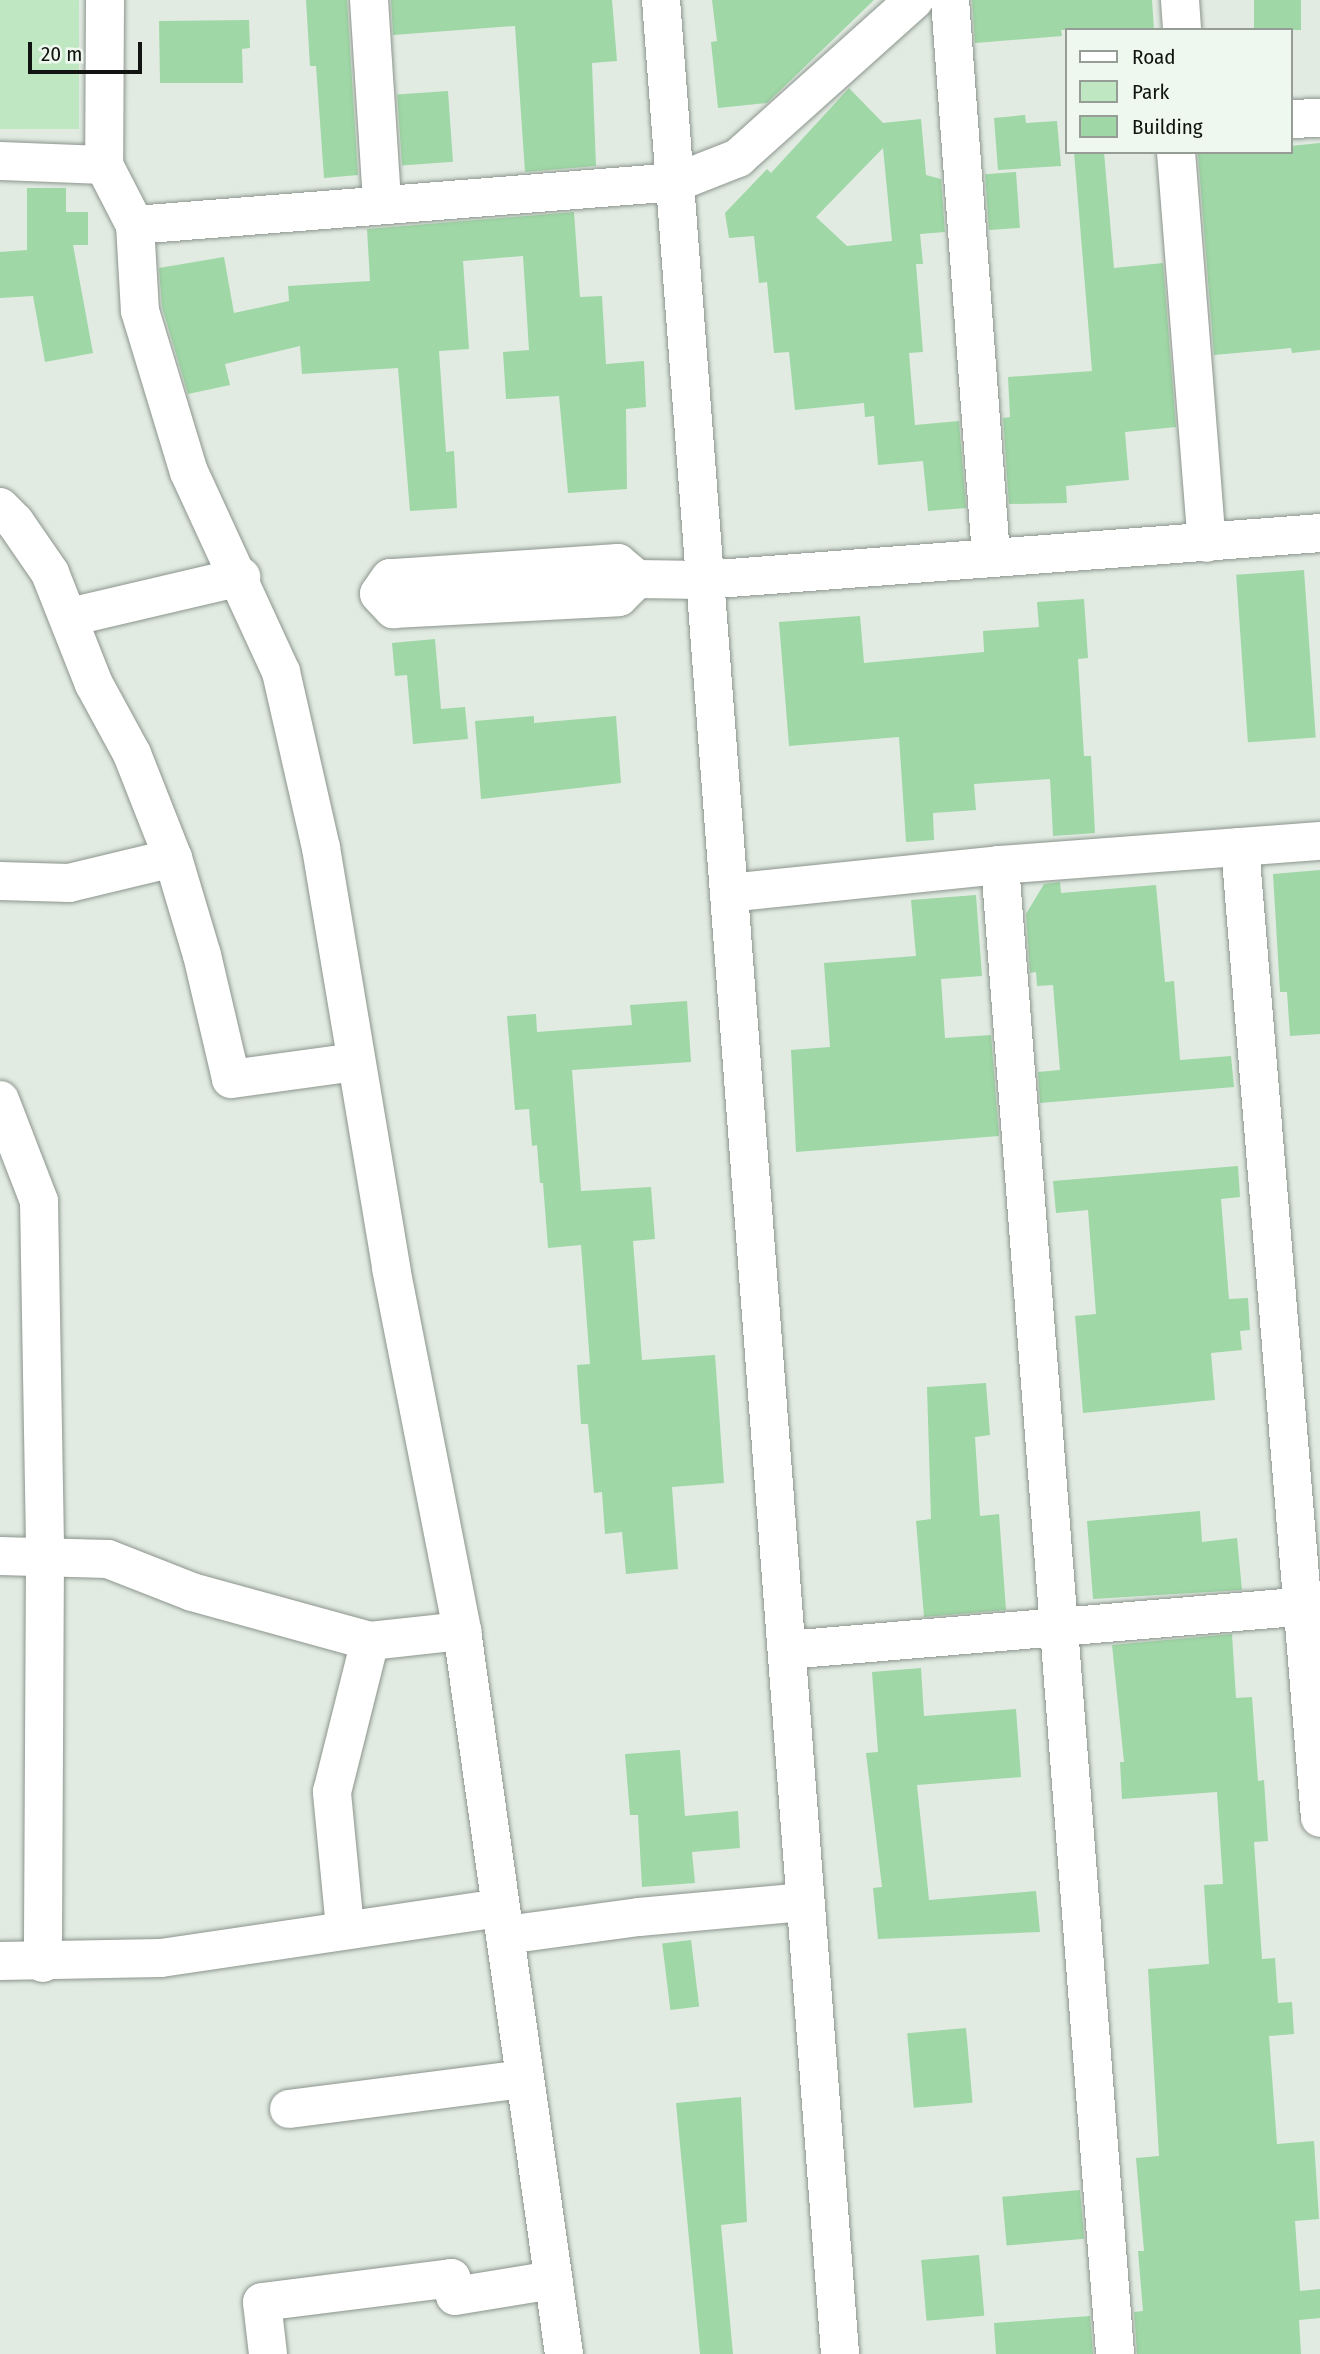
<!DOCTYPE html>
<style>
body{margin:0}
#map{position:relative;width:1320px;height:2354px;overflow:hidden;background:#e1ebe2;font-family:"Fira Sans Condensed",sans-serif}
div>[style]{position:absolute}
.green>*{inset:0;background:#bee7c2;transform-origin:0 0}
.building>*{inset:0;background:#9fd7a6;transform-origin:0 0}
.roads{filter:drop-shadow(0 0 2px #8c958d) drop-shadow(0 0 2px #8c958d)}
.street>*{height:38px;margin:-19px;padding:0 19px;transform-origin:19px;border-radius:19px;background:#fff}
.secondary>*{height:38px;margin:-19px;padding:0 19px;transform-origin:19px;border-radius:19px;background:#fff}
span{translate:-50% -50%;white-space:nowrap;text-align:center;line-height:1.15;-webkit-text-stroke:6px #eff8ef;paint-order:stroke}
.legend{position:absolute;left:1065px;top:28px;width:228px;height:126px;box-sizing:border-box;background:#eff8ef;border:2px solid #969d96;margin:0;padding:9px 12px;list-style:none;font-size:21px;color:#111411}
.legend li{display:flex;align-items:center;gap:14px;height:35px}
.legend b{width:35px;border:2px solid #969d96}
.scale{position:absolute;left:28px;top:42px;width:114px;height:32px;box-sizing:border-box;border:4px solid #111411;border-top:0;padding-left:9px;font-size:21px;line-height:24px;white-space:nowrap;color:#111411;-webkit-text-stroke:5px #eff8ef;paint-order:stroke}
</style>
<div id="map">
<div class="green">
<i style="left:0;top:0;width:79px;height:129px"></i>
</div>
<div class="building">
<i style="clip-path:polygon(306px 0,347px 0,358px 175px,324px 178px,316px 66px,310px 66px)"></i>
<i style="clip-path:polygon(391px 0,612px 0,617px 61px,592px 63px,596px 166px,525px 172px,515px 26px,393px 35px)"></i>
<i style="clip-path:polygon(712px 0,874px 0,767px 103px,718px 108px,711px 42px,717px 41px)"></i>
<i style="clip-path:polygon(972px 0,1152px 0,1154px 30px,1061px 30px,1062px 36px,975px 43px)"></i>
<i style="left:1254px;top:0;width:47px;height:30px"></i>
<i style="clip-path:polygon(249px 20px,250px 48px,242px 49px,243px 83px,160px 83px,159px 21px)"></i>
<i style="clip-path:polygon(evenodd,849px 88px,883px 123px,921px 119px,926px 175px,941px 179px,945px 232px,920px 234px,923px 264px,916px 264px,923px 352px,909px 353px,915px 425px,959px 421px,966px 508px,928px 511px,923px 461px,878px 465px,874px 416px,865px 417px,864px 403px,795px 410px,789px 352px,774px 353px,767px 282px,759px 283px,754px 236px,729px 238px,725px 213px,767px 169px,771px 173px,849px 88px,883px 148px,892px 241px,847px 246px,816px 217px,883px 148px)"></i>
<i style="left:448px;top:91px;width:71px;height:51px;rotate:86deg"></i>
<i style="clip-path:polygon(1025px 115px,1026px 123px,1057px 121px,1061px 166px,998px 170px,994px 118px)"></i>
<i style="clip-path:polygon(1320px 143px,1320px 350px,1292px 353px,1291px 348px,1214px 355px,1198px 154px,1290px 152px,1290px 146px)"></i>
<i style="clip-path:polygon(1074px 152px,1104px 152px,1114px 268px,1163px 263px,1176px 427px,1125px 432px,1129px 480px,1066px 486px,1067px 503px,1009px 504px,1003px 418px,1010px 417px,1008px 377px,1092px 371px)"></i>
<i style="left:1016px;top:172px;width:56px;height:31px;rotate:86deg"></i>
<i style="clip-path:polygon(27px 188px,66px 188px,66px 212px,88px 212px,88px 245px,73px 245px,93px 353px,45px 362px,33px 296px,0 298px,0 252px,27px 250px)"></i>
<i style="clip-path:polygon(574px 212px,580px 297px,602px 296px,606px 364px,644px 361px,646px 407px,626px 409px,627px 489px,568px 493px,559px 396px,506px 399px,503px 352px,529px 350px,523px 256px,463px 261px,469px 349px,439px 351px,446px 452px,454px 451px,457px 508px,410px 511px,398px 368px,302px 374px,300px 346px,225px 364px,230px 385px,188px 394px,162px 307px,159px 268px,224px 257px,234px 313px,289px 301px,288px 286px,370px 281px,367px 229px)"></i>
<i style="left:1304px;top:570px;width:168px;height:68px;rotate:86deg"></i>
<i style="clip-path:polygon(1084px 599px,1088px 658px,1078px 659px,1084px 756px,1091px 756px,1095px 833px,1053px 836px,1050px 779px,974px 784px,976px 810px,933px 813px,934px 840px,906px 842px,899px 737px,789px 746px,779px 622px,860px 616px,864px 663px,984px 652px,983px 631px,1039px 627px,1037px 602px)"></i>
<i style="clip-path:polygon(435px 639px,441px 709px,465px 707px,468px 739px,413px 744px,407px 675px,395px 676px,392px 643px)"></i>
<i style="clip-path:polygon(534px 716px,534px 723px,616px 716px,621px 783px,481px 799px,475px 721px)"></i>
<i style="clip-path:polygon(1320px 870px,1320px 1034px,1290px 1036px,1287px 992px,1280px 992px,1273px 874px)"></i>
<i style="clip-path:polygon(1060px 882px,1061px 893px,1156px 885px,1165px 982px,1174px 981px,1180px 1060px,1231px 1056px,1234px 1087px,1040px 1103px,1038px 1072px,1060px 1070px,1053px 985px,1037px 986px,1036px 972px,1030px 973px,1026px 914px,1044px 884px)"></i>
<i style="clip-path:polygon(976px 895px,982px 976px,941px 979px,945px 1038px,991px 1035px,999px 1136px,796px 1152px,791px 1050px,830px 1047px,824px 963px,916px 956px,911px 900px)"></i>
<i style="clip-path:polygon(687px 1001px,691px 1062px,572px 1070px,581px 1191px,651px 1187px,655px 1239px,633px 1241px,642px 1360px,715px 1355px,724px 1483px,672px 1487px,678px 1569px,626px 1574px,622px 1532px,605px 1534px,602px 1492px,594px 1493px,588px 1424px,581px 1424px,577px 1365px,590px 1364px,581px 1245px,548px 1248px,543px 1183px,540px 1183px,537px 1145px,532px 1146px,529px 1109px,515px 1110px,507px 1016px,536px 1014px,537px 1032px,632px 1025px,630px 1005px)"></i>
<i style="clip-path:polygon(1238px 1166px,1240px 1197px,1221px 1199px,1229px 1299px,1248px 1298px,1250px 1330px,1240px 1331px,1242px 1350px,1211px 1353px,1215px 1400px,1083px 1413px,1075px 1316px,1096px 1314px,1088px 1210px,1056px 1213px,1053px 1181px)"></i>
<i style="clip-path:polygon(986px 1383px,990px 1435px,975px 1437px,980px 1516px,999px 1514px,1006px 1610px,924px 1617px,916px 1521px,931px 1519px,927px 1387px)"></i>
<i style="clip-path:polygon(1200px 1511px,1202px 1542px,1237px 1538px,1242px 1590px,1093px 1599px,1087px 1521px)"></i>
<i style="clip-path:polygon(1232px 1634px,1236px 1698px,1252px 1697px,1258px 1781px,1264px 1780px,1268px 1841px,1254px 1842px,1262px 1959px,1275px 1958px,1278px 2003px,1292px 2002px,1294px 2034px,1269px 2036px,1277px 2144px,1314px 2141px,1319px 2219px,1295px 2221px,1300px 2291px,1320px 2289px,1320px 2318px,1299px 2320px,1301px 2354px,1137px 2354px,1134px 2312px,1143px 2311px,1138px 2251px,1144px 2251px,1136px 2158px,1159px 2156px,1148px 1969px,1209px 1964px,1204px 1885px,1223px 1884px,1217px 1792px,1122px 1799px,1120px 1762px,1124px 1762px,1112px 1645px)"></i>
<i style="clip-path:polygon(921px 1668px,924px 1716px,1016px 1709px,1021px 1777px,917px 1785px,929px 1900px,1036px 1891px,1040px 1932px,878px 1939px,873px 1888px,882px 1887px,866px 1753px,878px 1752px,872px 1672px)"></i>
<i style="clip-path:polygon(680px 1750px,685px 1816px,738px 1811px,740px 1848px,692px 1852px,695px 1883px,642px 1887px,638px 1815px,630px 1815px,625px 1754px)"></i>
<i style="left:691px;top:1940px;width:67px;height:29px;rotate:83deg"></i>
<i style="left:966px;top:2028px;width:75px;height:59px;rotate:85deg"></i>
<i style="clip-path:polygon(741px 2097px,747px 2222px,721px 2225px,733px 2354px,700px 2354px,676px 2103px)"></i>
<i style="left:1080px;top:2190px;width:49px;height:78px;rotate:85deg"></i>
<i style="left:979px;top:2255px;width:61px;height:58px;rotate:85deg"></i>
<i style="clip-path:polygon(1090px 2316px,1093px 2354px,996px 2354px,994px 2323px)"></i>
</div>
<div class="roads">
<div class="street">
<i style="left:105px;top:0;width:165px;rotate:90.3deg"></i>
<i style="left:104px;top:165px;width:68px;rotate:62.7deg"></i>
<i style="left:135px;top:225px;width:86px;rotate:86.7deg"></i>
<i style="left:140px;top:311px;width:168px;rotate:73.1deg"></i>
<i style="left:189px;top:472px;width:220px;rotate:65.3deg"></i>
<i style="left:281px;top:672px;width:180px;rotate:77.2deg"></i>
<i style="left:321px;top:848px;width:426px;rotate:80.5deg"></i>
<i style="left:391px;top:1268px;width:370px;rotate:78.9deg"></i>
<i style="left:462px;top:1631px;width:730px;rotate:81.97deg"></i>
<i style="left:369px;top:0;width:203px;rotate:86.3deg"></i>
<i style="left:950px;top:0;width:558px;rotate:85.78deg"></i>
<i style="left:1180px;top:0;width:30px;rotate:86deg"></i>
<i style="left:1290px;top:119px;width:30px;rotate:-2deg"></i>
<i style="left:1176px;top:152px;width:392px;rotate:85.5deg"></i>
<i style="left:135px;top:225px;width:544px;rotate:-4.54deg"></i>
<i style="left:677px;top:182px;width:66px;rotate:-21.5deg"></i>
<i style="left:738px;top:158px;width:237px;rotate:-41.9deg"></i>
<i style="left:0;top:507px;width:21px;rotate:45deg"></i>
<i style="left:15px;top:522px;width:62px;rotate:55.5deg"></i>
<i style="left:50px;top:573px;width:119px;rotate:68.4deg"></i>
<i style="left:94px;top:684px;width:80px;rotate:61.5deg"></i>
<i style="left:132px;top:754px;width:112px;rotate:68.5deg"></i>
<i style="left:173px;top:858px;width:101px;rotate:73.4deg"></i>
<i style="left:202px;top:955px;width:127px;rotate:76.8deg"></i>
<i style="left:231px;top:1079px;width:125px;rotate:-7.8deg"></i>
<i style="left:637px;top:579px;width:25px;rotate:-140deg"></i>
<i style="left:618px;top:563px;width:228px;rotate:176.2deg"></i>
<i style="left:390px;top:578px;width:19px;rotate:125deg"></i>
<i style="left:379px;top:594px;width:21px;rotate:47deg"></i>
<i style="left:393px;top:609px;width:226px;rotate:-3deg"></i>
<i style="left:619px;top:597px;width:25px;rotate:-45deg"></i>
<i style="left:637px;top:579px;width:67px;rotate:0.9deg"></i>
<i style="left:70px;top:617px;width:176px;rotate:-13.2deg"></i>
<i style="left:1240px;top:847px;width:974px;rotate:85.29deg"></i>
<i style="left:1000px;top:865px;width:1493px;rotate:85.58deg"></i>
<i style="left:0;top:881px;width:69px;rotate:1.7deg"></i>
<i style="left:69px;top:883px;width:107px;rotate:-13.5deg"></i>
<i style="left:729px;top:893px;width:272px;rotate:-5.9deg"></i>
<i style="left:1000px;top:865px;width:321px;rotate:-4.3deg"></i>
<i style="left:0;top:1100px;width:108px;rotate:68.9deg"></i>
<i style="left:39px;top:1201px;width:355px;rotate:89deg"></i>
<i style="left:45px;top:1556px;width:407px;rotate:90.3deg"></i>
<i style="left:0;top:1556px;width:108px;rotate:1.6deg"></i>
<i style="left:108px;top:1559px;width:90px;rotate:21.4deg"></i>
<i style="left:192px;top:1592px;width:185px;rotate:15.4deg"></i>
<i style="left:370px;top:1641px;width:93px;rotate:-6.2deg"></i>
<i style="left:787px;top:1650px;width:535px;rotate:-4.83deg"></i>
<i style="left:345px;top:1928px;width:137px;rotate:-95.5deg"></i>
<i style="left:332px;top:1792px;width:156px;rotate:-75.9deg"></i>
<i style="left:506px;top:1935px;width:134px;rotate:-7.7deg"></i>
<i style="left:639px;top:1917px;width:167px;rotate:-5.2deg"></i>
<i style="left:0;top:1961px;width:161px;rotate:-1.1deg"></i>
<i style="left:161px;top:1958px;width:343px;rotate:-8.4deg"></i>
<i style="left:289px;top:2109px;width:235px;rotate:-7.3deg"></i>
<i style="left:268px;top:2354px;width:52px;rotate:-96.6deg"></i>
<i style="left:262px;top:2302px;width:191px;rotate:-7.2deg"></i>
<i style="left:451px;top:2278px;width:18px;rotate:77deg"></i>
<i style="left:455px;top:2296px;width:99px;rotate:-9.3deg"></i>
</div>
<div class="secondary">
<i style="left:661px;top:0;width:2361px;rotate:85.65deg"></i>
<i style="left:0;top:161px;width:104px;rotate:2.2deg"></i>
<i style="left:704px;top:580px;width:618px;rotate:-4.36deg"></i>
</div>
</div>
<ul class="legend">
<li><b style="height:9px;background:#fff"></b>Road</li>
<li><b style="height:19px;background:#bee7c2"></b>Park</li>
<li><b style="height:19px;background:#9fd7a6"></b>Building</li>
</ul>
<div class="scale">20 m</div>
</div>
